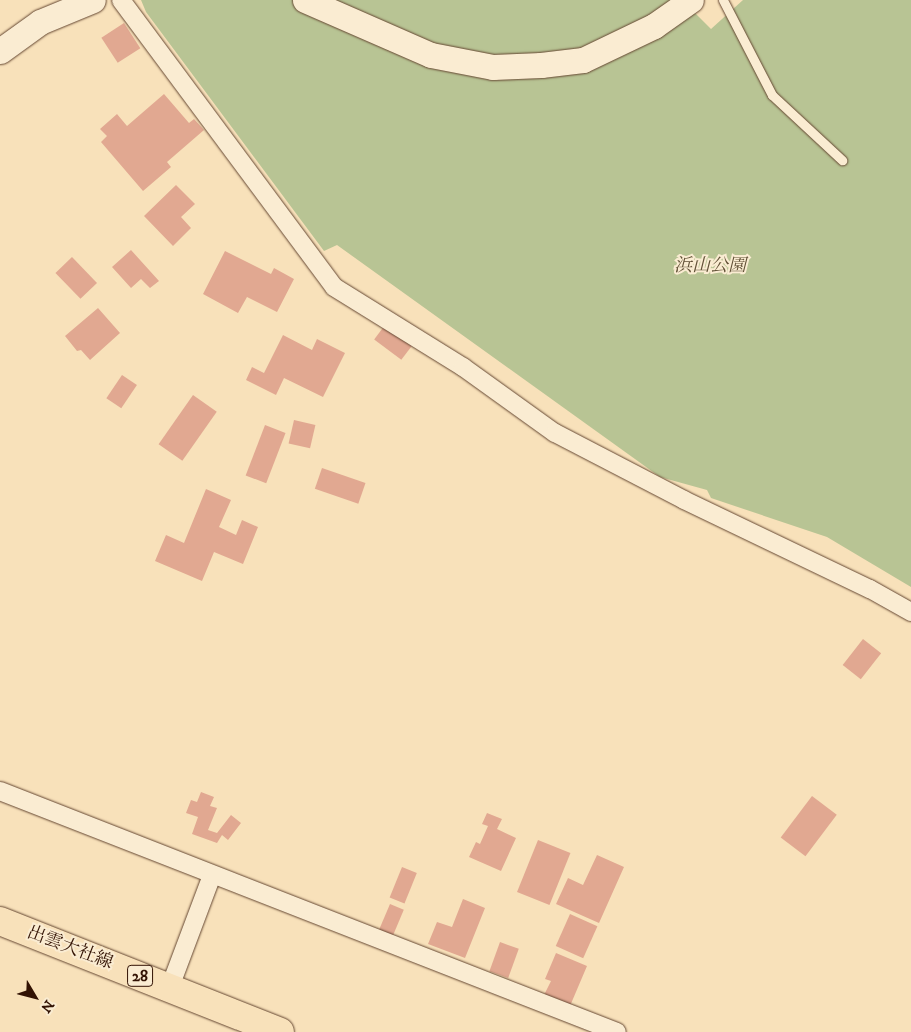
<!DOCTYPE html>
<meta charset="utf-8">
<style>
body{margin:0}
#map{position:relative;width:911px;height:1032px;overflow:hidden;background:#f8e1ba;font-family:"IM FELL DW Pica","Noto Serif JP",serif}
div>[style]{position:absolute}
.green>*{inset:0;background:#b8c494}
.building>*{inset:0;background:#e1a891;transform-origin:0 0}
.roads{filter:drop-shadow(0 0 1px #644631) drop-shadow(0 0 1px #644631)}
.lane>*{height:9px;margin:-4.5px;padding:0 4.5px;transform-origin:4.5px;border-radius:4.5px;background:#faecd2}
.street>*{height:18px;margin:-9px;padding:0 9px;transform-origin:9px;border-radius:9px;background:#faecd2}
.secondary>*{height:25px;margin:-12.5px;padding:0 12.5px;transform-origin:12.5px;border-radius:12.5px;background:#faecd2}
.primary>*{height:28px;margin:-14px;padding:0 14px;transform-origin:14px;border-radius:14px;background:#f8e1ba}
span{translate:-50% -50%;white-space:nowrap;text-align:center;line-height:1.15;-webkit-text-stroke:4px #faecd2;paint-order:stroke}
.shield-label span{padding:1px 4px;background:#faecd2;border:1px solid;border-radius:4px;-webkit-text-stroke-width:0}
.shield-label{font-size:16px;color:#321203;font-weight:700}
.park-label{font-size:18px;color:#615036;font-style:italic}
.street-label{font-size:18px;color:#321203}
.north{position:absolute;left:10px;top:972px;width:50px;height:50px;-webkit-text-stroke:4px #faecd2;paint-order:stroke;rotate:127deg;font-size:14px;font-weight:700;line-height:20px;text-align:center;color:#321203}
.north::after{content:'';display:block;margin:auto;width:18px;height:22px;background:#321203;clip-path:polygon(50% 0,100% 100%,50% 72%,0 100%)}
</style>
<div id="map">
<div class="green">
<i style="clip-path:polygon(141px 0,682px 0,711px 29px,743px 0,911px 0,911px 587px,827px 537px,711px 498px,707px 490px,660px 477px,337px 245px,324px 251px,146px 12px)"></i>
</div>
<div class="building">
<i style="left:124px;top:23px;width:30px;height:27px;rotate:57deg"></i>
<i style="clip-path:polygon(164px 94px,189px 123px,194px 119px,204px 130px,167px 162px,171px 167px,143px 191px,101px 142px,107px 136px,100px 129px,117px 114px,127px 126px)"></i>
<i style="clip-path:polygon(176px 185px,195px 204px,181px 217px,191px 228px,173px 246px,144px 216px)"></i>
<i style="clip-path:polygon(131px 250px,159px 281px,150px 288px,141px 279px,131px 288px,112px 267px)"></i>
<i style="clip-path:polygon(225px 251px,271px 274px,274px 268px,294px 279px,277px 312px,247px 297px,238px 313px,203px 294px)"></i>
<i style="left:72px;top:257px;width:36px;height:23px;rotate:46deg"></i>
<i style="clip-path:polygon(98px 308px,120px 333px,90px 360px,81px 350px,77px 351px,65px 336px)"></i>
<i style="left:385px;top:325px;width:34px;height:18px;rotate:37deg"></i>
<i style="clip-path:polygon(283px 335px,312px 350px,317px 339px,345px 353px,323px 397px,284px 378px,276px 395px,246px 380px,252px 367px,264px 373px)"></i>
<i style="left:122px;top:375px;width:18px;height:28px;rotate:34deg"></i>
<i style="left:193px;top:395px;width:29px;height:60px;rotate:35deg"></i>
<i style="left:294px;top:420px;width:22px;height:24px;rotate:13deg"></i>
<i style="left:265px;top:425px;width:22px;height:54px;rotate:21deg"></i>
<i style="left:322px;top:468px;width:46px;height:22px;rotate:19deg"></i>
<i style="clip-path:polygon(206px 489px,231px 500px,219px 527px,236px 535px,242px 520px,258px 527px,243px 564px,214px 552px,202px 581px,155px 561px,166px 535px,184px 543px)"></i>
<i style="left:863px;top:639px;width:23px;height:33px;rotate:38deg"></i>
<i style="clip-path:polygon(201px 792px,214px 797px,210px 806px,217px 808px,208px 830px,217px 833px,231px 815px,241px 823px,228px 840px,222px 835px,217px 843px,192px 834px,198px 817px,186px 813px,191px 800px,197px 802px)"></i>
<i style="left:812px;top:796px;width:31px;height:52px;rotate:37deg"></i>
<i style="clip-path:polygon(487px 813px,502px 819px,497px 829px,516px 838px,501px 871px,469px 857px,476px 842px,480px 844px,488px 826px,482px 824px)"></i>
<i style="left:538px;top:840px;width:35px;height:56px;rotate:22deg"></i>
<i style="clip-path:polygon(597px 855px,624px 867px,599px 923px,556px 904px,568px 878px,583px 885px)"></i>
<i style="left:402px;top:867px;width:16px;height:33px;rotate:22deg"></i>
<i style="clip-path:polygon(463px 899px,485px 908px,465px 958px,428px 944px,437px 922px,452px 927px)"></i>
<i style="left:390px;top:904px;width:15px;height:28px;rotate:23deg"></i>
<i style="left:570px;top:914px;width:30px;height:35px;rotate:24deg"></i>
<i style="left:500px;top:942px;width:20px;height:31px;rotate:20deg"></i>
<i style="clip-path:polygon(556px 953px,587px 966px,570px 1006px,544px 995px,551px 981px,545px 979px)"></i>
</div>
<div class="roads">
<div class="lane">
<i style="left:723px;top:0;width:107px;rotate:62.7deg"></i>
<i style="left:772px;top:95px;width:96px;rotate:42.9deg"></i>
</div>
<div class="street">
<i style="left:121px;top:0;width:357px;rotate:53.4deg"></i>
<i style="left:334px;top:287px;width:152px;rotate:31.8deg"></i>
<i style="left:463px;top:367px;width:113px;rotate:35.7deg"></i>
<i style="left:555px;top:433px;width:145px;rotate:27.4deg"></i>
<i style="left:684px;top:500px;width:206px;rotate:25.6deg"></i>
<i style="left:870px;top:589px;width:47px;rotate:29.3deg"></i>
<i style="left:0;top:791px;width:662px;rotate:21.34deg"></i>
<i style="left:170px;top:987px;width:120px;rotate:-69.4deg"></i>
</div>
<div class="secondary">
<i style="left:305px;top:0;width:137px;rotate:23.6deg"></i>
<i style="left:431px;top:55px;width:63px;rotate:11deg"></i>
<i style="left:493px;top:67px;width:48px;rotate:-2.4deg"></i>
<i style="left:541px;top:65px;width:42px;rotate:-6.8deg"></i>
<i style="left:583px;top:60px;width:79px;rotate:-25.6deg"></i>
<i style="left:654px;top:26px;width:45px;rotate:-35.1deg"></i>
<i style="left:0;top:51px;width:49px;rotate:-35.9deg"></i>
<i style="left:40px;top:22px;width:57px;rotate:-22.5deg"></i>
</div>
<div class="primary">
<i style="left:0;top:921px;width:301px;rotate:21.6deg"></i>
</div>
</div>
<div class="shield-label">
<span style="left:140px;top:976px">28</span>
</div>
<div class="park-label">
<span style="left:710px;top:266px">浜山公園</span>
</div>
<div class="street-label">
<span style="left:70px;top:948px;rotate:21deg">出雲大社線</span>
</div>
<div class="north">N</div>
</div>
